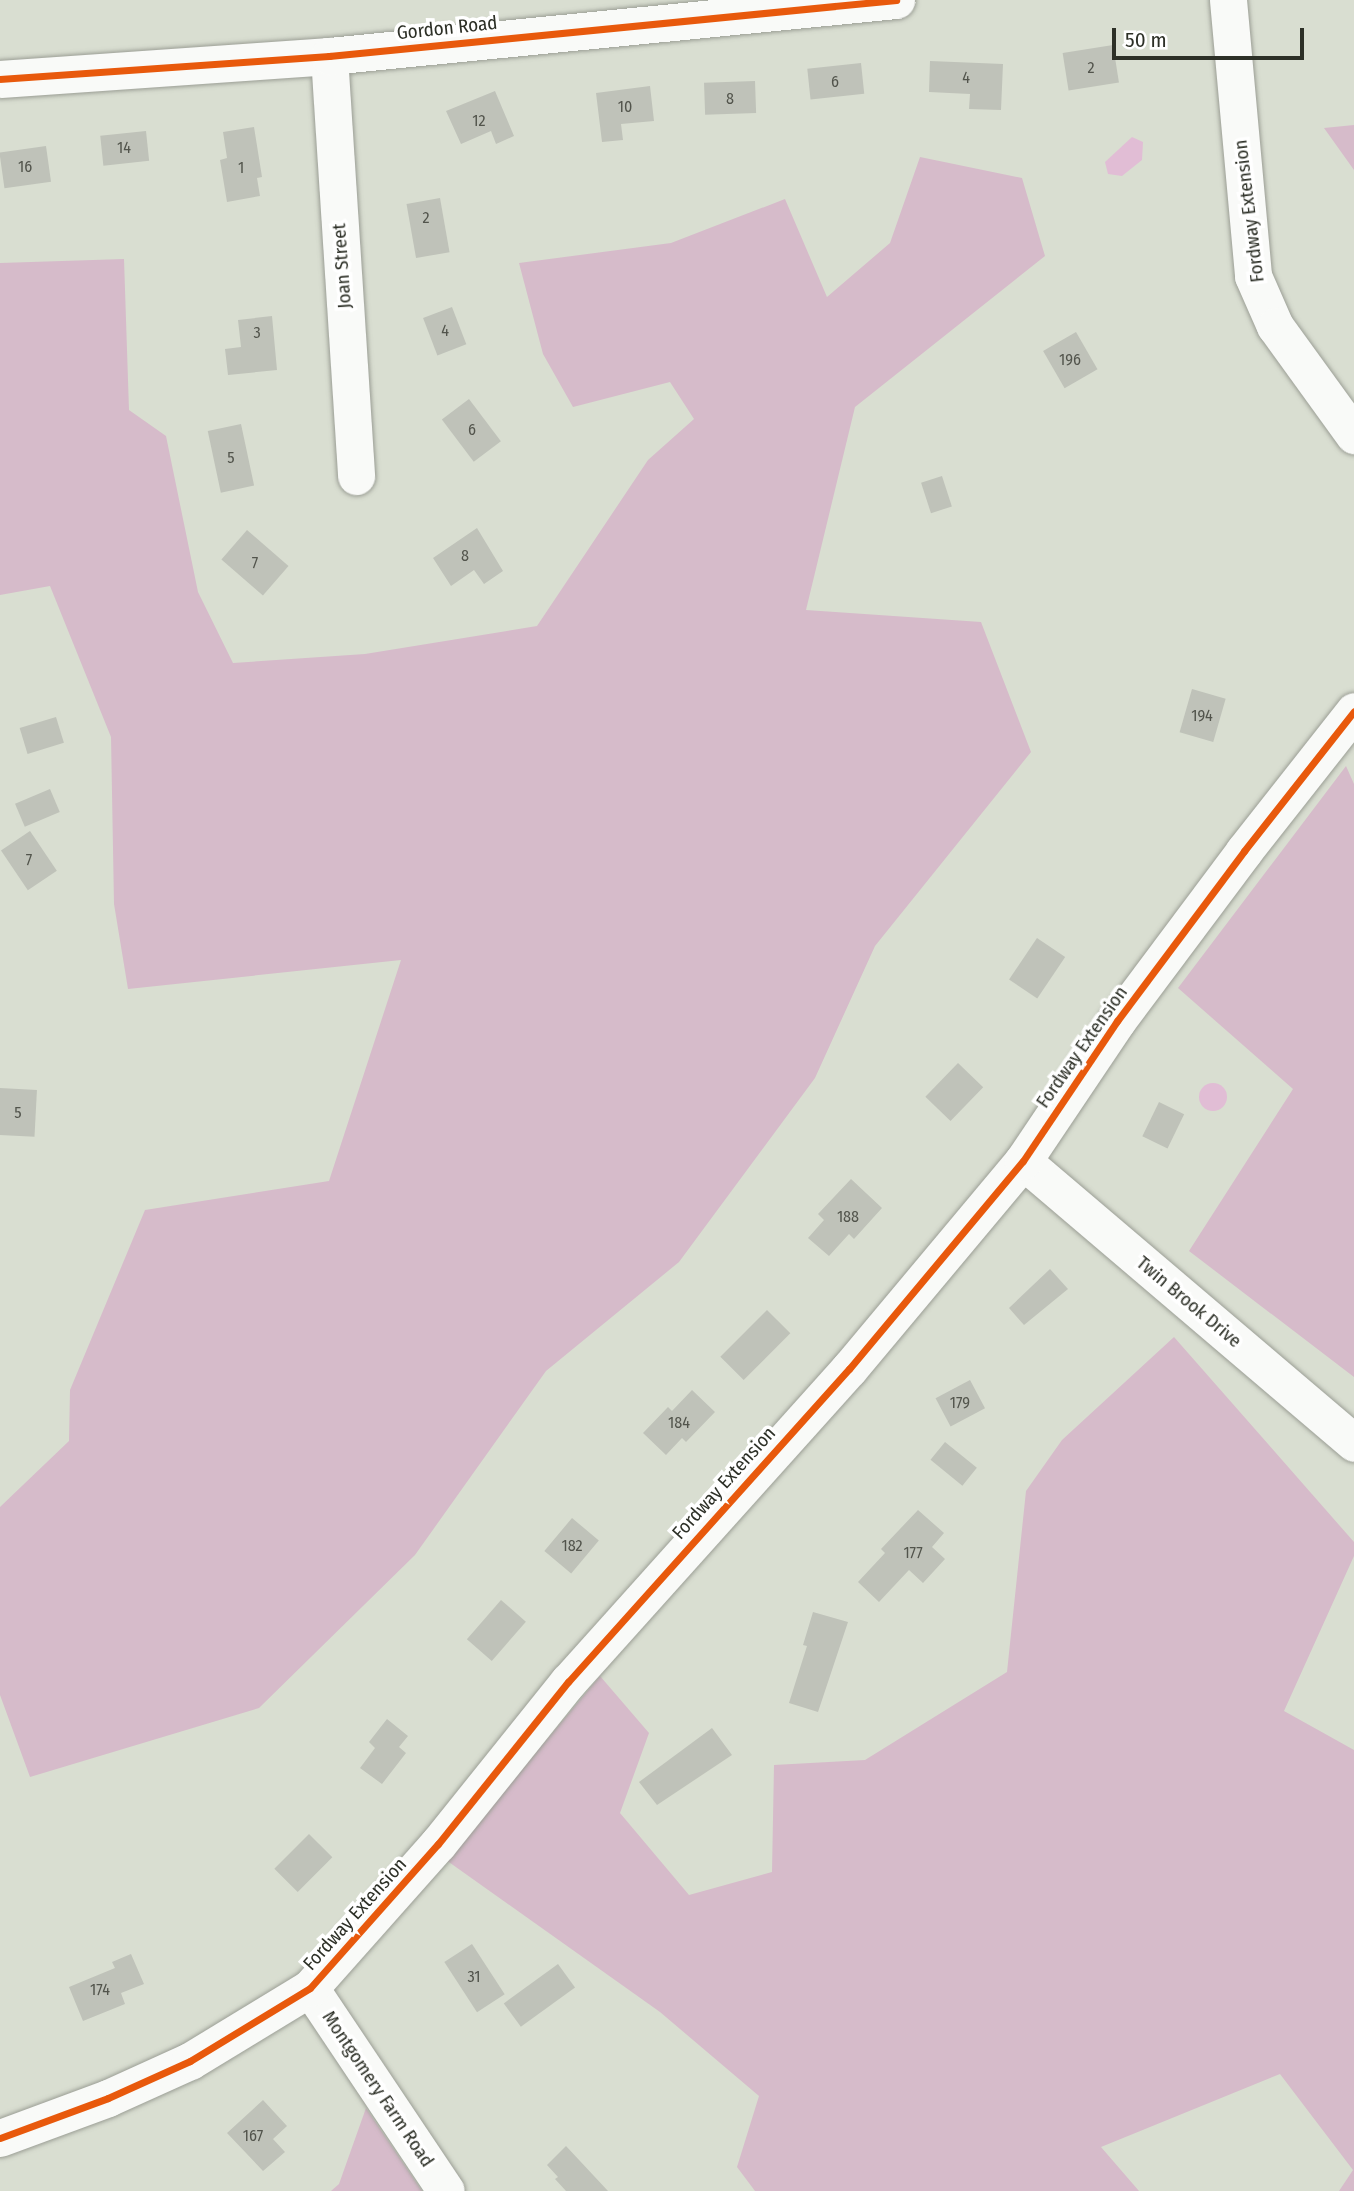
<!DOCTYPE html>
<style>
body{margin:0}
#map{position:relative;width:1354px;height:2191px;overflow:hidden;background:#d9ded1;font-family:"Fira Sans Condensed",sans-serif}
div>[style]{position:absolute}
.forest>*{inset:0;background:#d6bbca}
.water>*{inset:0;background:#e1bdd5}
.round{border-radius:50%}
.building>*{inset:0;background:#bfc2b9;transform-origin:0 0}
.roads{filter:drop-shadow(0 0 2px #9b9e95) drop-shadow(0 0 2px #9b9e95)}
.minor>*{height:37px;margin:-18.5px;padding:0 18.5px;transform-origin:18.5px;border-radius:18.5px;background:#f9faf8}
.cycleway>*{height:7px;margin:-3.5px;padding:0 3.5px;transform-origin:3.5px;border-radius:3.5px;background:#e8590c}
span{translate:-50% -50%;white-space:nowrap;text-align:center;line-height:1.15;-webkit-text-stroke:7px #fff;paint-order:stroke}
.number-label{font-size:16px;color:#52544c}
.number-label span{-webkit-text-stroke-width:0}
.street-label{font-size:19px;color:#2d3027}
.scale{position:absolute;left:1112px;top:28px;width:192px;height:32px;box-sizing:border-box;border:4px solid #2d3027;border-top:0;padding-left:9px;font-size:21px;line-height:24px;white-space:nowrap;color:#2d3027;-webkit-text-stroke:5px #fff;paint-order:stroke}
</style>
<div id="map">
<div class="forest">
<i style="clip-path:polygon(1354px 125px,1354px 170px,1324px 128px)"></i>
<i style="clip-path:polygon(920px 157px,1022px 178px,1045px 256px,855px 407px,806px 610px,981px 622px,1031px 752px,875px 946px,815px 1078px,679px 1262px,546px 1371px,415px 1555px,259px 1708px,30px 1777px,0 1695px,0 1507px,69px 1441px,70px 1390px,145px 1210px,329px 1181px,401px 960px,128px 989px,114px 904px,111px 737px,50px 586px,0 595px,0 263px,124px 259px,129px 410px,166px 436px,198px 592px,233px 663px,365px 654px,537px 626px,648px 460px,694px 419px,670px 382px,573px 407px,543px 354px,519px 263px,671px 243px,785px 199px,827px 297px,890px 243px)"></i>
<i style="clip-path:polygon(1346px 766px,1354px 784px,1354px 1377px,1189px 1251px,1293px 1089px,1178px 988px)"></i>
<i style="clip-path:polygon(1174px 1337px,1354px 1542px,1354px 1556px,1284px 1711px,1354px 1750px,1354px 2191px,1339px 2191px,1353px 2170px,1280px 2074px,1101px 2147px,1139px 2191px,755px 2191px,737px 2167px,759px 2096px,660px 2012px,446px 1860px,600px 1676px,649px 1733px,620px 1813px,689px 1895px,772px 1872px,774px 1765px,865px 1760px,1007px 1672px,1026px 1491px,1062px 1440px)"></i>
<i style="clip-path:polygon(366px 2108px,422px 2191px,331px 2191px,339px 2184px)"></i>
</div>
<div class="water">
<i style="clip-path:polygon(1132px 137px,1143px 142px,1142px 160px,1122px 176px,1108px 174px,1105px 162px)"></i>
<i class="round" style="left:1199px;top:1083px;width:28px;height:28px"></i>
</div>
<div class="building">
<i style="left:1113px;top:45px;width:38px;height:51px;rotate:81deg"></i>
<i style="clip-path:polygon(930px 61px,1003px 64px,1001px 110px,969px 109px,970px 94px,929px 92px)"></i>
<i style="left:861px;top:63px;width:31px;height:54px;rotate:84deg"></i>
<i style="left:755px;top:81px;width:32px;height:51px;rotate:88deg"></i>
<i style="clip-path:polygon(650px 86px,654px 121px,621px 124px,623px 140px,602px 142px,596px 93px)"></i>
<i style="clip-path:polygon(495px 91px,514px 136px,496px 144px,491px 131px,461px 144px,446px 111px)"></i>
<i style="clip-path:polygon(254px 127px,262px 177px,257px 178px,260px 196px,227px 202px,220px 160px,227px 158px,223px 132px)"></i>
<i style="left:146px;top:131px;width:30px;height:46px;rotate:84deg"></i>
<i style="left:46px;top:146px;width:36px;height:47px;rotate:82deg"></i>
<i style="left:440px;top:198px;width:55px;height:34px;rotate:80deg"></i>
<i style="left:452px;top:307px;width:40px;height:31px;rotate:69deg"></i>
<i style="clip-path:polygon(272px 316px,277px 370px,228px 375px,225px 349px,241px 347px,238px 320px)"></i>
<i style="left:1076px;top:332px;width:43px;height:38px;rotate:60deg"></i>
<i style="left:469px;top:399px;width:53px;height:34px;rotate:53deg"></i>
<i style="left:241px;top:424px;width:63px;height:34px;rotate:78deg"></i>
<i style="left:942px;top:476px;width:32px;height:22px;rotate:72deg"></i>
<i style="clip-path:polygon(477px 528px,503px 571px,484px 584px,474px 570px,451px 586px,433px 558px)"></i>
<i style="left:247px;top:530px;width:55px;height:39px;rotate:41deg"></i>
<i style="left:1192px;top:689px;width:35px;height:45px;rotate:16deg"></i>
<i style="left:56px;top:717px;width:27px;height:38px;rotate:73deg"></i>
<i style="left:50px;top:789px;width:25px;height:38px;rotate:67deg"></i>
<i style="left:30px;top:831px;width:48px;height:35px;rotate:56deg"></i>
<i style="left:1037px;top:938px;width:34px;height:50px;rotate:34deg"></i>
<i style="left:958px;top:1063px;width:35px;height:47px;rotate:44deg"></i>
<i style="left:0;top:1088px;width:37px;height:47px;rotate:3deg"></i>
<i style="left:1159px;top:1102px;width:28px;height:38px;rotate:26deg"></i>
<i style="clip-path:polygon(851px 1179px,882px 1208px,854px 1239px,849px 1234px,829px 1256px,808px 1238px,824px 1220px,818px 1214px)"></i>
<i style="clip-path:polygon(1050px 1269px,1068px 1289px,1024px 1325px,1009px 1308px)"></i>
<i style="left:767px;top:1310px;width:33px;height:66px;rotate:45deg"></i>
<i style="left:970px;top:1380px;width:32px;height:39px;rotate:62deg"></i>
<i style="clip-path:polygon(692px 1390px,715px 1412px,686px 1442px,682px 1438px,666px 1455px,643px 1433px,668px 1407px,672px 1411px)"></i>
<i style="left:945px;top:1442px;width:41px;height:23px;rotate:39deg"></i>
<i style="clip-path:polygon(918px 1510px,944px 1533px,932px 1547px,945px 1559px,923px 1583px,909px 1570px,879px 1602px,858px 1582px,885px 1553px,881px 1549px)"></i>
<i style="left:572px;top:1518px;width:35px;height:43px;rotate:40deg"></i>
<i style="left:501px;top:1600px;width:33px;height:52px;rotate:41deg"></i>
<i style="clip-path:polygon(813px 1612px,848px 1622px,818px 1712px,789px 1703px,807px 1646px,803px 1645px)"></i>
<i style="clip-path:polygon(387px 1719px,408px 1736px,399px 1747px,406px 1753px,382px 1784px,360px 1768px,375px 1748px,369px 1742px)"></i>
<i style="clip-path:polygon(712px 1728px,732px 1755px,657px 1805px,639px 1782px)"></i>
<i style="left:309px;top:1834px;width:33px;height:49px;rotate:45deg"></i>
<i style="left:472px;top:1944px;width:60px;height:33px;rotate:57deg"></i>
<i style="clip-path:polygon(131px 1954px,144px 1984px,121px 1993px,125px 2004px,83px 2021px,69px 1987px,115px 1968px,112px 1962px)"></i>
<i style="left:558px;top:1964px;width:29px;height:67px;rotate:54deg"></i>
<i style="clip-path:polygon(263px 2100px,287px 2126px,273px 2139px,285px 2152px,263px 2171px,227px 2133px)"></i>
<i style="clip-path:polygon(566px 2146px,608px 2191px,566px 2191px,555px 2179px,558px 2177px,547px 2165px)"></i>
</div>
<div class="roads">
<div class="minor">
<i style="left:1228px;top:0;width:277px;rotate:84.8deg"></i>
<i style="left:1253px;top:276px;width:55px;rotate:66.3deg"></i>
<i style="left:1275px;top:326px;width:135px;rotate:54.1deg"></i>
<i style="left:329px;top:56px;width:421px;rotate:86.3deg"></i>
<i style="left:0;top:79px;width:330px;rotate:-4deg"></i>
<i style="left:329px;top:56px;width:570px;rotate:-5.64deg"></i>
<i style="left:1023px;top:1161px;width:435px;rotate:40.4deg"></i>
<i style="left:310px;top:1988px;width:244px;rotate:56.2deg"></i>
<i style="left:0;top:2138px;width:115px;rotate:-20.3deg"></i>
<i style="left:108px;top:2098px;width:90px;rotate:-24.3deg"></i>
<i style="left:190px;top:2061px;width:140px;rotate:-31.3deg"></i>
<i style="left:310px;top:1988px;width:193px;rotate:-48.4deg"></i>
<i style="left:438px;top:1844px;width:208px;rotate:-51.3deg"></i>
<i style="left:568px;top:1682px;width:421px;rotate:-48.1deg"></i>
<i style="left:849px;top:1369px;width:271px;rotate:-50.1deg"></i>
<i style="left:1023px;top:1161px;width:169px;rotate:-56.1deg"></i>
<i style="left:1117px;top:1021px;width:212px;rotate:-53.2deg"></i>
<i style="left:1244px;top:851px;width:178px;rotate:-51.8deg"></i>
</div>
</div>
<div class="cycleway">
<i style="left:0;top:79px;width:330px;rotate:-4deg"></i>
<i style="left:329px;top:56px;width:570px;rotate:-5.64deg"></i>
<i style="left:0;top:2138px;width:115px;rotate:-20.3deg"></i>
<i style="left:108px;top:2098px;width:90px;rotate:-24.3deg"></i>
<i style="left:190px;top:2061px;width:140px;rotate:-31.3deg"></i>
<i style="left:310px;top:1988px;width:193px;rotate:-48.4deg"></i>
<i style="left:438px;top:1844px;width:208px;rotate:-51.3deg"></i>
<i style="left:568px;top:1682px;width:421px;rotate:-48.1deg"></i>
<i style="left:849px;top:1369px;width:271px;rotate:-50.1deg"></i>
<i style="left:1023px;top:1161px;width:169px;rotate:-56.1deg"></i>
<i style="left:1117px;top:1021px;width:212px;rotate:-53.2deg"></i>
<i style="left:1244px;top:851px;width:178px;rotate:-51.8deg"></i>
</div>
<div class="number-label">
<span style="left:1091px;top:68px">2</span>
<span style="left:966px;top:78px">4</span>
<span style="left:835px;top:82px">6</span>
<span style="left:730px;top:99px">8</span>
<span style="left:625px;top:107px">10</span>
<span style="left:479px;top:121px">12</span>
<span style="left:124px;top:148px">14</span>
<span style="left:25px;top:167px">16</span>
<span style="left:241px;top:168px">1</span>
<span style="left:426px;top:218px">2</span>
<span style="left:445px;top:331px">4</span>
<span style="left:257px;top:333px">3</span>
<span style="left:1070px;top:360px">196</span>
<span style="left:472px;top:430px">6</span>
<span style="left:231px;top:458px">5</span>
<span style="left:465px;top:556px">8</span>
<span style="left:255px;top:563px">7</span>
<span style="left:1202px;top:716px">194</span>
<span style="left:29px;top:860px">7</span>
<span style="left:18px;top:1113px">5</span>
<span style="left:848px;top:1217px">188</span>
<span style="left:960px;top:1403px">179</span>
<span style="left:679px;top:1423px">184</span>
<span style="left:572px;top:1546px">182</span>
<span style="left:913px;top:1553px">177</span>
<span style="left:474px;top:1977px">31</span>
<span style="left:100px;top:1990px">174</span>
<span style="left:253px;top:2136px">167</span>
</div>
<div class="street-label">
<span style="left:447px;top:28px;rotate:-6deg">Gordon Road</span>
<span style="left:1249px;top:211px;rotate:-97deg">Fordway Extension</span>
<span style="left:342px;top:266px;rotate:-94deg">Joan Street</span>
<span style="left:1082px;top:1047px;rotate:-55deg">Fordway Extension</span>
<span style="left:1189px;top:1302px;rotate:40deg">Twin Brook Drive</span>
<span style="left:724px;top:1483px;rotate:-48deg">Fordway Extension</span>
<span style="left:355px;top:1914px;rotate:-48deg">Fordway Extension</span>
<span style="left:378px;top:2089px;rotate:56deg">Montgomery Farm Road</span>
</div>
<div class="scale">50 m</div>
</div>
